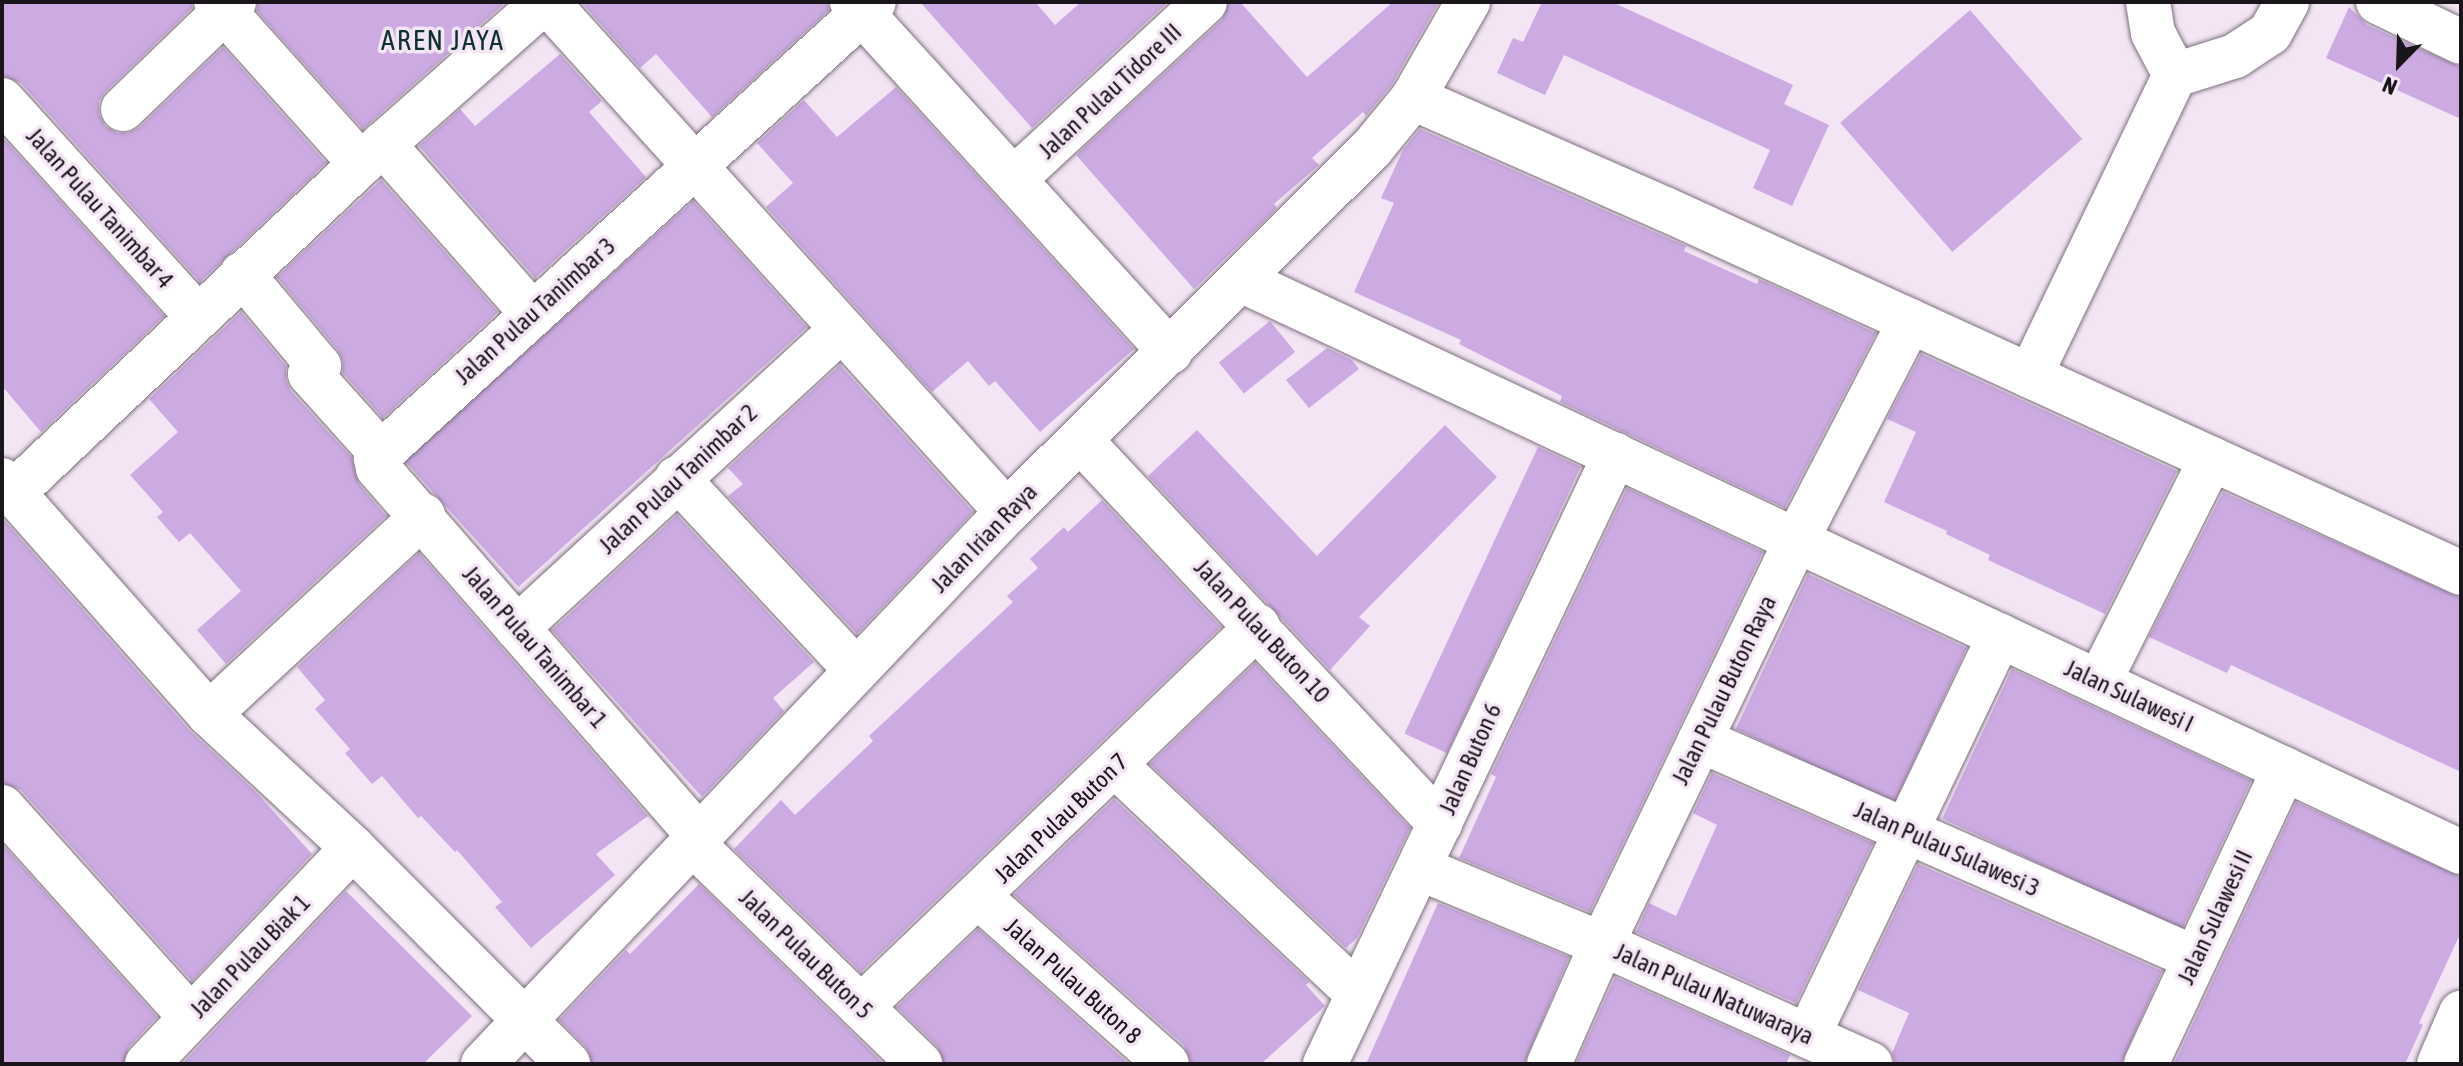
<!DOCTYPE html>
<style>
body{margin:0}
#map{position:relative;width:2463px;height:1066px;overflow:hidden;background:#f4e5f5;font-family:"Asap Condensed",sans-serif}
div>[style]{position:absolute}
.building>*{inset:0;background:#ccaae2;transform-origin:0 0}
.roads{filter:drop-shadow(0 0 2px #7d707e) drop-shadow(0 0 2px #7d707e)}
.minor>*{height:44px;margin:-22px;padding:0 22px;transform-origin:22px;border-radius:22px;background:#fff}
span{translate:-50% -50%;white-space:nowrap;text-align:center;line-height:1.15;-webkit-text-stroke:7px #f4e5f5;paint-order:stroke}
.street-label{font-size:24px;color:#1a151b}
.quarter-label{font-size:28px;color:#0d3131;letter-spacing:2px}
.frame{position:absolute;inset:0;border:4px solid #1a151b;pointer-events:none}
.north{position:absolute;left:2359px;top:24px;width:80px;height:80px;-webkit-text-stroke:6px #f4e5f5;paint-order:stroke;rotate:203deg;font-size:22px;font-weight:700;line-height:32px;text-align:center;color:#1a151b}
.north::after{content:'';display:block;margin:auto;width:28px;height:36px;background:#1a151b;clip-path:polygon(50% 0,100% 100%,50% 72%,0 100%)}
</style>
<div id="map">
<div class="building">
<i style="clip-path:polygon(2px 2px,192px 2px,192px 8px,105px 92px,99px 101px,99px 114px,105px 126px,117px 133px,128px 133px,140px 127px,223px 47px,326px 163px,200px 282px,21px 83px,2px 76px)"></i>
<i style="clip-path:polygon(258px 2px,506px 2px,363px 129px,257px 11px)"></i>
<i style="clip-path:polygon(581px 2px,828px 2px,829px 10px,712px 117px,656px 54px,640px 68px)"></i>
<i style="clip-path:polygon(920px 2px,1035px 2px,1055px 25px,1081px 2px,1168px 2px,1032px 128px)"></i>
<i style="clip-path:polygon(1229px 2px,1240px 2px,1307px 77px,1393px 2px,1439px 2px,1392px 84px,1366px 116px,1363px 112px,1312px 158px,1319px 165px,1274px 204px,1277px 208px,1194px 289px,1076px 155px,1222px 20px)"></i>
<i style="clip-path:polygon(1542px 2px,1612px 2px,1793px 85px,1784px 104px,1829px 125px,1792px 206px,1753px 188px,1770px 150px,1564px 55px,1545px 95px,1497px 73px,1513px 38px,1523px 42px)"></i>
<i style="clip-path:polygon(2349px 7px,2367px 25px,2461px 67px,2461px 119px,2326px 58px)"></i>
<i style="left:1970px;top:10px;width:171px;height:172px;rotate:49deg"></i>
<i style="clip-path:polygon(560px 54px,602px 101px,589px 112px,646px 177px,535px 278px,419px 146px,460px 109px,475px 126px)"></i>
<i style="clip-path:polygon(896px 87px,1134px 349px,1040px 432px,995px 381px,989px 386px,968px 361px,932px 392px,766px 207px,793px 183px,757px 143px,804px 100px,837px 137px)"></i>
<i style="clip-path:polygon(1420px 129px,1686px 246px,1684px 251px,1757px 284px,1759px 279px,1876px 333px,1785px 508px,1560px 402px,1562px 396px,1459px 344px,1461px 340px,1354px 292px,1394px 203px,1381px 198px,1403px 150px)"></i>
<i style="clip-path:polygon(2px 137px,164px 316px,41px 432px,2px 386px)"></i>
<i style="clip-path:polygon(381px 180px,498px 312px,383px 418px,343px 373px,343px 361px,338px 350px,277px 277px)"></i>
<i style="left:693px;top:201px;width:170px;height:388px;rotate:48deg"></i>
<i style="clip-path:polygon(241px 312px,286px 366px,286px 380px,291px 391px,352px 458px,359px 484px,386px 516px,226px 664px,197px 630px,241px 591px,190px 533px,179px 542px,157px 517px,163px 512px,130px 475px,178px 432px,149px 399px)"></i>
<i style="left:1270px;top:321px;width:40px;height:66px;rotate:51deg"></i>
<i style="clip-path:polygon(1327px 348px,1352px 360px,1359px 369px,1309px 408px,1286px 380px)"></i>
<i style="clip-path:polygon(1921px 354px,2177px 471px,2105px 614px,1988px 560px,1990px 555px,1946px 534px,1947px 531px,1884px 502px,1916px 432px,1887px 419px)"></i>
<i style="clip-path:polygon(840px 365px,973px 512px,857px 634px,728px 496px,743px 484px,728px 468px)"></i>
<i style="clip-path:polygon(1445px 425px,1497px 477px,1359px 617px,1370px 626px,1330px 670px,1148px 476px,1197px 430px,1317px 556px)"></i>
<i style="left:1538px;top:447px;width:47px;height:316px;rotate:25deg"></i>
<i style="clip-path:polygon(1627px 488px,1763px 552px,1590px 912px,1459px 858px,1496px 777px,1491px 774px)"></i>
<i style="clip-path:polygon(2223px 492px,2461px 598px,2461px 772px,2231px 665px,2227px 673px,2149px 637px)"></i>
<i style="clip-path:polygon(1102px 500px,1221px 627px,861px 972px,734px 849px,781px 800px,795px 815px,873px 741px,869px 736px,1013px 602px,1007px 596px,1038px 568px,1030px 559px,1064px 527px,1068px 532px)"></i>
<i style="clip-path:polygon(677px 515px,814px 662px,773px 698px,784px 711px,702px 797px,552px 630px)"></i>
<i style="clip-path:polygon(2px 518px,190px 731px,256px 792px,312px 854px,192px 981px,21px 790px,2px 783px)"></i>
<i style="clip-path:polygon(419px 553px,648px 816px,596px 854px,615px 875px,531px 948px,495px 907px,502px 902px,457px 850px,455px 852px,421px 816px,418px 818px,382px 776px,372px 784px,345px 753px,350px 749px,315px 709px,325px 700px,297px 667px)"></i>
<i style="left:1808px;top:574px;width:175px;height:171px;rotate:25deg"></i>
<i style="clip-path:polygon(1255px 663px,1410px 828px,1357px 938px,1346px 948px,1150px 764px)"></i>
<i style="left:2012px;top:669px;width:264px;height:165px;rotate:25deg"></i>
<i style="clip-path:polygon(1712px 773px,1873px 843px,1796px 1003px,1636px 932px,1649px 903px,1676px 916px,1717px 825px,1693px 813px)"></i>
<i style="clip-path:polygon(1114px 799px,1309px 982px,1306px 985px,1325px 1006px,1261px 1064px,1191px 1064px,1184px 1045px,1014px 895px)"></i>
<i style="clip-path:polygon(2296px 802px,2461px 877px,2461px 932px,2419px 1023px,2423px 1025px,2405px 1064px,2174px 1064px)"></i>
<i style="clip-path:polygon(2px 844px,157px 1017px,129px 1047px,123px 1064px,2px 1064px)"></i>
<i style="clip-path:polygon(1918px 864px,2162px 971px,2121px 1064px,1895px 1064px,1892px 1053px,1909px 1013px,1858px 990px)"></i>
<i style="clip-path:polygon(699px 884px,844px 1025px,884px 1064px,592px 1064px,586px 1047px,559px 1020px,626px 950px,630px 954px)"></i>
<i style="clip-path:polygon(346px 891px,472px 1016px,423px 1064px,182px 1064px)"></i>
<i style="clip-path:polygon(1438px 903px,1569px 957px,1524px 1064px,1366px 1064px)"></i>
<i style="clip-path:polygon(978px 929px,1129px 1064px,944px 1064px,937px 1046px,897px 1007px)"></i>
<i style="clip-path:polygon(1615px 977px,1790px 1055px,1786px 1064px,1576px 1064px)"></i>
</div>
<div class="roads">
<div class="minor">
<i style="left:216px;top:2px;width:217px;rotate:48.2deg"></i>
<i style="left:547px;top:2px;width:687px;rotate:47.95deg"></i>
<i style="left:852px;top:2px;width:473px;rotate:47.7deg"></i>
<i style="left:2148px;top:2px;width:31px;rotate:81deg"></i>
<i style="left:2153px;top:33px;width:47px;rotate:62.4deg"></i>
<i style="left:2378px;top:2px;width:92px;rotate:25.7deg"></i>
<i style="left:1413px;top:98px;width:275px;rotate:23.8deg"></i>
<i style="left:1665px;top:209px;width:875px;rotate:24.57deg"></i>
<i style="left:2px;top:100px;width:291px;rotate:47.9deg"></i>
<i style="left:123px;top:109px;width:154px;rotate:-43.9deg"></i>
<i style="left:383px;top:144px;width:227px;rotate:48.6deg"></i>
<i style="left:1014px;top:179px;width:260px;rotate:-42.8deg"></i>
<i style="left:242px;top:274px;width:120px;rotate:50.1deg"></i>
<i style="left:319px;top:366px;width:12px;rotate:138deg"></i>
<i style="left:310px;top:374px;width:105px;rotate:48.1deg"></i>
<i style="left:1241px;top:280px;width:1347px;rotate:25.12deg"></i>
<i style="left:2030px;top:376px;width:334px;rotate:-64.3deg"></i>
<i style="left:2175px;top:75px;width:63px;rotate:-17.6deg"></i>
<i style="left:2235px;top:56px;width:42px;rotate:-33.3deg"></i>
<i style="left:2270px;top:33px;width:35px;rotate:-61deg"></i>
<i style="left:1081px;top:441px;width:525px;rotate:46.85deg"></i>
<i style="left:677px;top:478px;width:262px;rotate:47deg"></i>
<i style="left:2px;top:480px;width:312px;rotate:48.5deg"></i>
<i style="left:209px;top:714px;width:197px;rotate:42.9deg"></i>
<i style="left:353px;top:848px;width:305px;rotate:45.1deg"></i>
<i style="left:14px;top:492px;width:477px;rotate:-43.4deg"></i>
<i style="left:361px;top:164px;width:244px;rotate:-41.5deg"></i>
<i style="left:517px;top:628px;width:440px;rotate:-42.6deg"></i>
<i style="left:2099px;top:682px;width:250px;rotate:-63.3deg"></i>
<i style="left:209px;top:714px;width:292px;rotate:-42.8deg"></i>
<i style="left:1700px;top:740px;width:541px;rotate:23.77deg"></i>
<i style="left:1115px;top:765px;width:334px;rotate:43.3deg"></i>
<i style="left:2px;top:807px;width:283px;rotate:48.1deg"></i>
<i style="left:698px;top:835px;width:487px;rotate:-131.1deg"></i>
<i style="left:378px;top:468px;width:10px;rotate:-101deg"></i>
<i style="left:376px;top:458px;width:675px;rotate:-42.48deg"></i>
<i style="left:692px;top:843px;width:318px;rotate:44.1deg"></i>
<i style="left:1419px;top:868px;width:198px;rotate:22.6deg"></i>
<i style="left:1602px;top:944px;width:294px;rotate:24.1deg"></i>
<i style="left:979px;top:897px;width:251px;rotate:41.6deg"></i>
<i style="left:861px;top:1007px;width:550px;rotate:-43.82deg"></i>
<i style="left:1808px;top:1036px;width:444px;rotate:-64.4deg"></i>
<i style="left:147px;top:1064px;width:298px;rotate:-46.4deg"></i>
<i style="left:483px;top:1064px;width:761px;rotate:-46.49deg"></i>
<i style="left:1007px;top:512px;width:515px;rotate:-44.92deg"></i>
<i style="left:1372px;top:148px;width:65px;rotate:-50.6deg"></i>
<i style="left:1413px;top:98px;width:111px;rotate:-60.2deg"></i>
<i style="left:1325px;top:1064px;width:675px;rotate:-64.54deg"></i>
<i style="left:1549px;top:1064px;width:131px;rotate:-66.2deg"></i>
<i style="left:1602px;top:944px;width:447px;rotate:-64.3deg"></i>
<i style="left:1796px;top:541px;width:248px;rotate:-62.6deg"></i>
<i style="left:2146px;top:1064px;width:326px;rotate:-64.9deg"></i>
<i style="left:2439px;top:1064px;width:56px;rotate:-66.7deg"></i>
</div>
</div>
<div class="street-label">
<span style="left:1110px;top:91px;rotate:-43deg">Jalan Pulau Tidore III</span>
<span style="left:100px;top:208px;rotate:48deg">Jalan Pulau Tanimbar 4</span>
<span style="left:535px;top:311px;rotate:-42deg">Jalan Pulau Tanimbar 3</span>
<span style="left:678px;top:479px;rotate:-43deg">Jalan Pulau Tanimbar 2</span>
<span style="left:984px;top:538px;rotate:-46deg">Jalan Irian Raya</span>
<span style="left:1262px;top:631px;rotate:47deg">Jalan Pulau Buton 10</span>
<span style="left:535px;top:647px;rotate:49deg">Jalan Pulau Tanimbar 1</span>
<span style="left:1724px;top:690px;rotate:-64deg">Jalan Pulau Buton Raya</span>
<span style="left:2129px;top:696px;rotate:25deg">Jalan Sulawesi I</span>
<span style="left:1470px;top:759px;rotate:-66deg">Jalan Buton 6</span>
<span style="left:1061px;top:818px;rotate:-44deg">Jalan Pulau Buton 7</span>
<span style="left:1947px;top:849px;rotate:24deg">Jalan Pulau Sulawesi 3</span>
<span style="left:2215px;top:917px;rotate:-65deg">Jalan Sulawesi II</span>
<span style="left:806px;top:954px;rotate:44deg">Jalan Pulau Buton 5</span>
<span style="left:250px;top:956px;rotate:-46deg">Jalan Pulau Biak 1</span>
<span style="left:1073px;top:981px;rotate:42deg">Jalan Pulau Buton 8</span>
<span style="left:1714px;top:994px;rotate:24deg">Jalan Pulau Natuwaraya</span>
</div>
<div class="quarter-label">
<span style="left:443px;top:40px">AREN JAYA</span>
</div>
<div class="frame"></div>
<div class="north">N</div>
</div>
